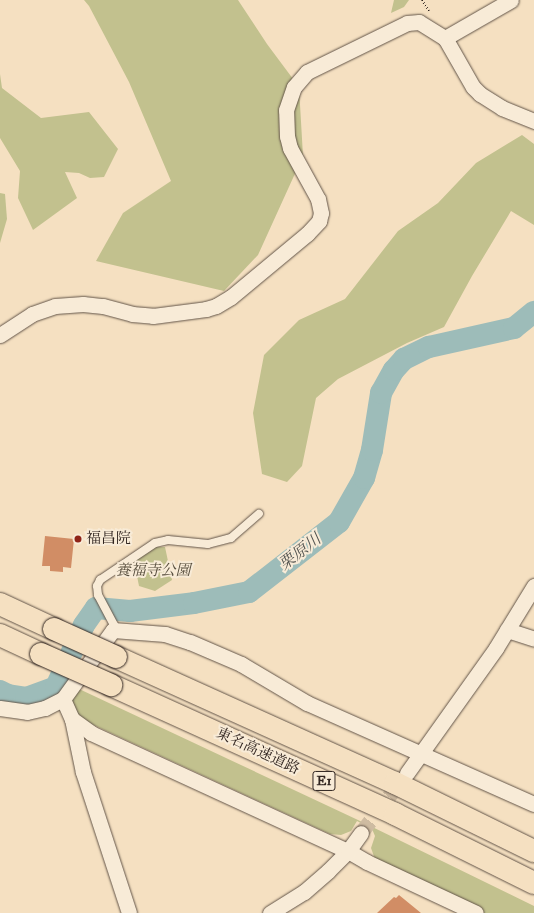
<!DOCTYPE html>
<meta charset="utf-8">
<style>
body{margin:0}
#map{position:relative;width:534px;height:913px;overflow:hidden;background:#f5e0c1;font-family:"IM FELL DW Pica","Noto Serif JP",serif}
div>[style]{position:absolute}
.green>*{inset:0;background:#c2c18e}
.river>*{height:22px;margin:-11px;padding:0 11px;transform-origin:11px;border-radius:11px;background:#9dbcb9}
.building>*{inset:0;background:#d18d65}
.street-tunnel>*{height:15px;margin-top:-7.5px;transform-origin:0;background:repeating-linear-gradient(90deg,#cebba1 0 15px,transparent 0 23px)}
.path>*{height:2px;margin-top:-1px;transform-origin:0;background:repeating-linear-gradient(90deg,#312520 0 1px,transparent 0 3px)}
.roads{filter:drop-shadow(0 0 1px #625448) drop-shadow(0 0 1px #625448)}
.lane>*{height:8px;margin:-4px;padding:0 4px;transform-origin:4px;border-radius:4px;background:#f8ebd7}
.street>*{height:15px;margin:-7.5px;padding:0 7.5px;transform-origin:7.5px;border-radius:7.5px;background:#f8ebd7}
.highway>*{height:22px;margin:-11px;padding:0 11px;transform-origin:11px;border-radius:11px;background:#f5e0c1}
.bridges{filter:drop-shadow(0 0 1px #312520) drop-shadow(0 0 1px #312520)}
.highway-bridge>*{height:22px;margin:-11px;padding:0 11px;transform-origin:11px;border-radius:11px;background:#f5e0c1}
.dots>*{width:11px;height:11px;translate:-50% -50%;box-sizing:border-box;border:2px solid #f8ebd7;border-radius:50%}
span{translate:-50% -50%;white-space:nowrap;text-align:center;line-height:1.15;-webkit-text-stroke:4px #f8ebd7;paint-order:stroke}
.shield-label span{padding:1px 3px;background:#f8ebd7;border:1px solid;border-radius:3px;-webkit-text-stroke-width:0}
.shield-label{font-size:14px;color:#312520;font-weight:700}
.poi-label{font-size:15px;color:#312520}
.left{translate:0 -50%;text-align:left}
.park-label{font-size:15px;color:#554c3c;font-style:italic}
.street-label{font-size:15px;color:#312520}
.water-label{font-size:16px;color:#51524e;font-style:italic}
</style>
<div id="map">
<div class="green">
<i style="clip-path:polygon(84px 0,238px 0,267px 44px,299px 87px,303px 156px,258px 255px,224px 291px,96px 261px,123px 213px,171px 181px,129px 82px,89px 6px)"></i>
<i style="clip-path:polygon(394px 0,409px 0,404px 7px,391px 13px)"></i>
<i style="clip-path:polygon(0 74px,2px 88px,41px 118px,89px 112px,118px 149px,104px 177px,90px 178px,79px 173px,65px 172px,77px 198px,33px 230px,18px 198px,20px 171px,0 138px)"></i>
<i style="clip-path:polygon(522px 135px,534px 144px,534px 225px,511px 211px,472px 276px,444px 327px,407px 343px,338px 379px,316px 398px,302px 466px,287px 482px,262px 474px,253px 413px,264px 355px,299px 320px,345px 299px,398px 231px,438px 203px,476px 163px)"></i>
<i style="clip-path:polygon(0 193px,5px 194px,7px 219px,0 243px)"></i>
<i style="clip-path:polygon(155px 547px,165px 547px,172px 580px,155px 591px,139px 586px,134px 561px)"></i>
<i style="clip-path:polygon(77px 688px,358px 820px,534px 906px,534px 913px,484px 913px,376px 862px,371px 848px,375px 836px,372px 829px,357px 821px,351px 831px,341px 835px,330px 834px,74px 716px,69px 703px)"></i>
</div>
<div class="river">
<i style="left:0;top:691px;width:9px;rotate:27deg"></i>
<i style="left:8px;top:695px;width:18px;rotate:9deg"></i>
<i style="left:26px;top:698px;width:32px;rotate:-20deg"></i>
<i style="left:56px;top:687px;width:68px;rotate:-65.7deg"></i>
<i style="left:84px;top:625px;width:21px;rotate:-55deg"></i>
<i style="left:96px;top:608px;width:34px;rotate:5deg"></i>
<i style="left:130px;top:611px;width:64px;rotate:-7.1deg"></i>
<i style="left:194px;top:603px;width:56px;rotate:-11.3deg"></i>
<i style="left:249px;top:592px;width:114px;rotate:-37.9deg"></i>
<i style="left:339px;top:522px;width:51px;rotate:-60.4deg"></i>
<i style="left:364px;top:478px;width:29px;rotate:-74deg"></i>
<i style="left:372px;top:450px;width:58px;rotate:-81deg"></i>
<i style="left:381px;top:393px;width:26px;rotate:-61deg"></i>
<i style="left:394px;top:370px;width:15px;rotate:-48deg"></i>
<i style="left:404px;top:359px;width:28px;rotate:-26deg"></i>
<i style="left:429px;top:347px;width:87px;rotate:-12.6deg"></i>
<i style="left:514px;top:328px;width:26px;rotate:-39deg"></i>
</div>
<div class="building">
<i style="clip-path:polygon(45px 536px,74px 539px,71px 568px,63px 567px,63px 572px,50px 571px,50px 566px,42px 566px)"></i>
<i style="clip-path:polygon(399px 895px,421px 913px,377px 913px,394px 897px,396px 898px)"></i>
</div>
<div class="street-tunnel">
<i style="left:361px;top:833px;width:69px;rotate:-52.6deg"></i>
</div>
<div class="path">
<i style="left:422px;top:0;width:13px;rotate:58deg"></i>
</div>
<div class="roads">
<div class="lane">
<i style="left:113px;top:630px;width:5px;rotate:-79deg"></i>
<i style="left:114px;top:625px;width:34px;rotate:-118deg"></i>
<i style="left:98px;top:595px;width:9px;rotate:-96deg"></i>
<i style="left:97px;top:586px;width:7px;rotate:-63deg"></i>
<i style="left:100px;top:580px;width:66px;rotate:-33.9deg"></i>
<i style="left:155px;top:543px;width:13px;rotate:-13deg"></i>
<i style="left:168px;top:540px;width:40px;rotate:5.7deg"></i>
<i style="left:208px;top:544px;width:24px;rotate:-15deg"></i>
<i style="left:231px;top:538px;width:37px;rotate:-41deg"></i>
</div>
<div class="street">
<i style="left:445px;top:38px;width:76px;rotate:-29.9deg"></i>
<i style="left:0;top:335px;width:38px;rotate:-33deg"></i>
<i style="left:32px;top:314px;width:24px;rotate:-19deg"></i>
<i style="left:55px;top:306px;width:28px;rotate:-4deg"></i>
<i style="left:83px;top:304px;width:20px;rotate:6deg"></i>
<i style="left:103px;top:306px;width:30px;rotate:15deg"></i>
<i style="left:132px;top:314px;width:21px;rotate:5deg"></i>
<i style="left:153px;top:316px;width:53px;rotate:-7.5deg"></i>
<i style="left:206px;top:309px;width:10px;rotate:-17deg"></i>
<i style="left:216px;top:306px;width:17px;rotate:-31deg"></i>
<i style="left:231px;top:297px;width:99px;rotate:-39.7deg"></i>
<i style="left:307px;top:234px;width:18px;rotate:-47deg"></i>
<i style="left:319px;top:221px;width:8px;rotate:-76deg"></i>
<i style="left:321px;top:213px;width:14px;rotate:-102deg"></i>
<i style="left:318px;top:199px;width:58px;rotate:-118.8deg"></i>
<i style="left:290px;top:148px;width:12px;rotate:-104deg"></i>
<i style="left:287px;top:136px;width:26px;rotate:-92deg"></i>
<i style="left:286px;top:110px;width:24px;rotate:-71deg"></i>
<i style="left:294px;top:87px;width:20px;rotate:-49deg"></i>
<i style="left:307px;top:72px;width:111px;rotate:-26.1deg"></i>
<i style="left:407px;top:23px;width:12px;rotate:-5deg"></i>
<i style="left:419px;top:22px;width:31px;rotate:32deg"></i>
<i style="left:445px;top:38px;width:56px;rotate:60.3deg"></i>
<i style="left:473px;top:87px;width:10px;rotate:45deg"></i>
<i style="left:480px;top:94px;width:26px;rotate:32deg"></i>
<i style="left:502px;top:108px;width:35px;rotate:22deg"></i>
<i style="left:507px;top:630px;width:28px;rotate:18deg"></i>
<i style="left:63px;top:699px;width:22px;rotate:66deg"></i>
<i style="left:72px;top:719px;width:24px;rotate:36deg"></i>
<i style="left:91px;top:733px;width:283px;rotate:24.7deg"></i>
<i style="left:348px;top:851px;width:22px;rotate:30deg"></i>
<i style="left:367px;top:862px;width:120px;rotate:25.1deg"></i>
<i style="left:0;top:708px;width:27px;rotate:8deg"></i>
<i style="left:27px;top:712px;width:18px;rotate:-13deg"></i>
<i style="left:45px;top:708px;width:20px;rotate:-27deg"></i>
<i style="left:63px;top:699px;width:85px;rotate:-54.1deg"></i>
<i style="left:113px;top:630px;width:52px;rotate:4.4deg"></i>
<i style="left:165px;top:634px;width:26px;rotate:18deg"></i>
<i style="left:190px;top:642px;width:56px;rotate:23.3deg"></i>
<i style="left:241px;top:664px;width:77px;rotate:30.6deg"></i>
<i style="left:307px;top:703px;width:248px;rotate:24deg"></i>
<i style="left:72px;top:719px;width:54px;rotate:78.3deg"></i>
<i style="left:83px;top:772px;width:148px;rotate:71.9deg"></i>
<i style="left:407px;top:773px;width:153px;rotate:-54.5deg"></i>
<i style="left:496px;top:648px;width:73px;rotate:-58.5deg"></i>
<i style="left:270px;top:913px;width:40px;rotate:-32deg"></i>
<i style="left:304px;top:892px;width:32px;rotate:-41deg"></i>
<i style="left:328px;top:871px;width:28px;rotate:-45deg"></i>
<i style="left:348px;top:851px;width:22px;rotate:-54deg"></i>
</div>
<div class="highway">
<i style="left:0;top:604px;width:60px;rotate:24.8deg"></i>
<i style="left:0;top:635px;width:45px;rotate:24.9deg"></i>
<i style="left:116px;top:657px;width:306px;rotate:24.3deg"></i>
<i style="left:395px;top:783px;width:155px;rotate:26.1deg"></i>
<i style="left:111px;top:685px;width:312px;rotate:24.4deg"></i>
<i style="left:395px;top:814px;width:155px;rotate:26.4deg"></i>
</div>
</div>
<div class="bridges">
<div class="highway-bridge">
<i style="left:54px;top:629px;width:68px;rotate:24.3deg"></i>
<i style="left:41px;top:654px;width:77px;rotate:23.9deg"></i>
</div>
</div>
<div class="dots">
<i style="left:78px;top:539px;background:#8f2418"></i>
</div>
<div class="shield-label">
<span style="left:324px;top:781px">E1</span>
</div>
<div class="poi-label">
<span class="left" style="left:86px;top:539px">福昌院</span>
</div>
<div class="park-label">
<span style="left:153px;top:571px">養福寺公園</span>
</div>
<div class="street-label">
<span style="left:258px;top:751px;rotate:25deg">東名高速道路</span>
</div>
<div class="water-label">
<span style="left:300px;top:552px;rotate:-38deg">栗原川</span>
</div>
</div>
